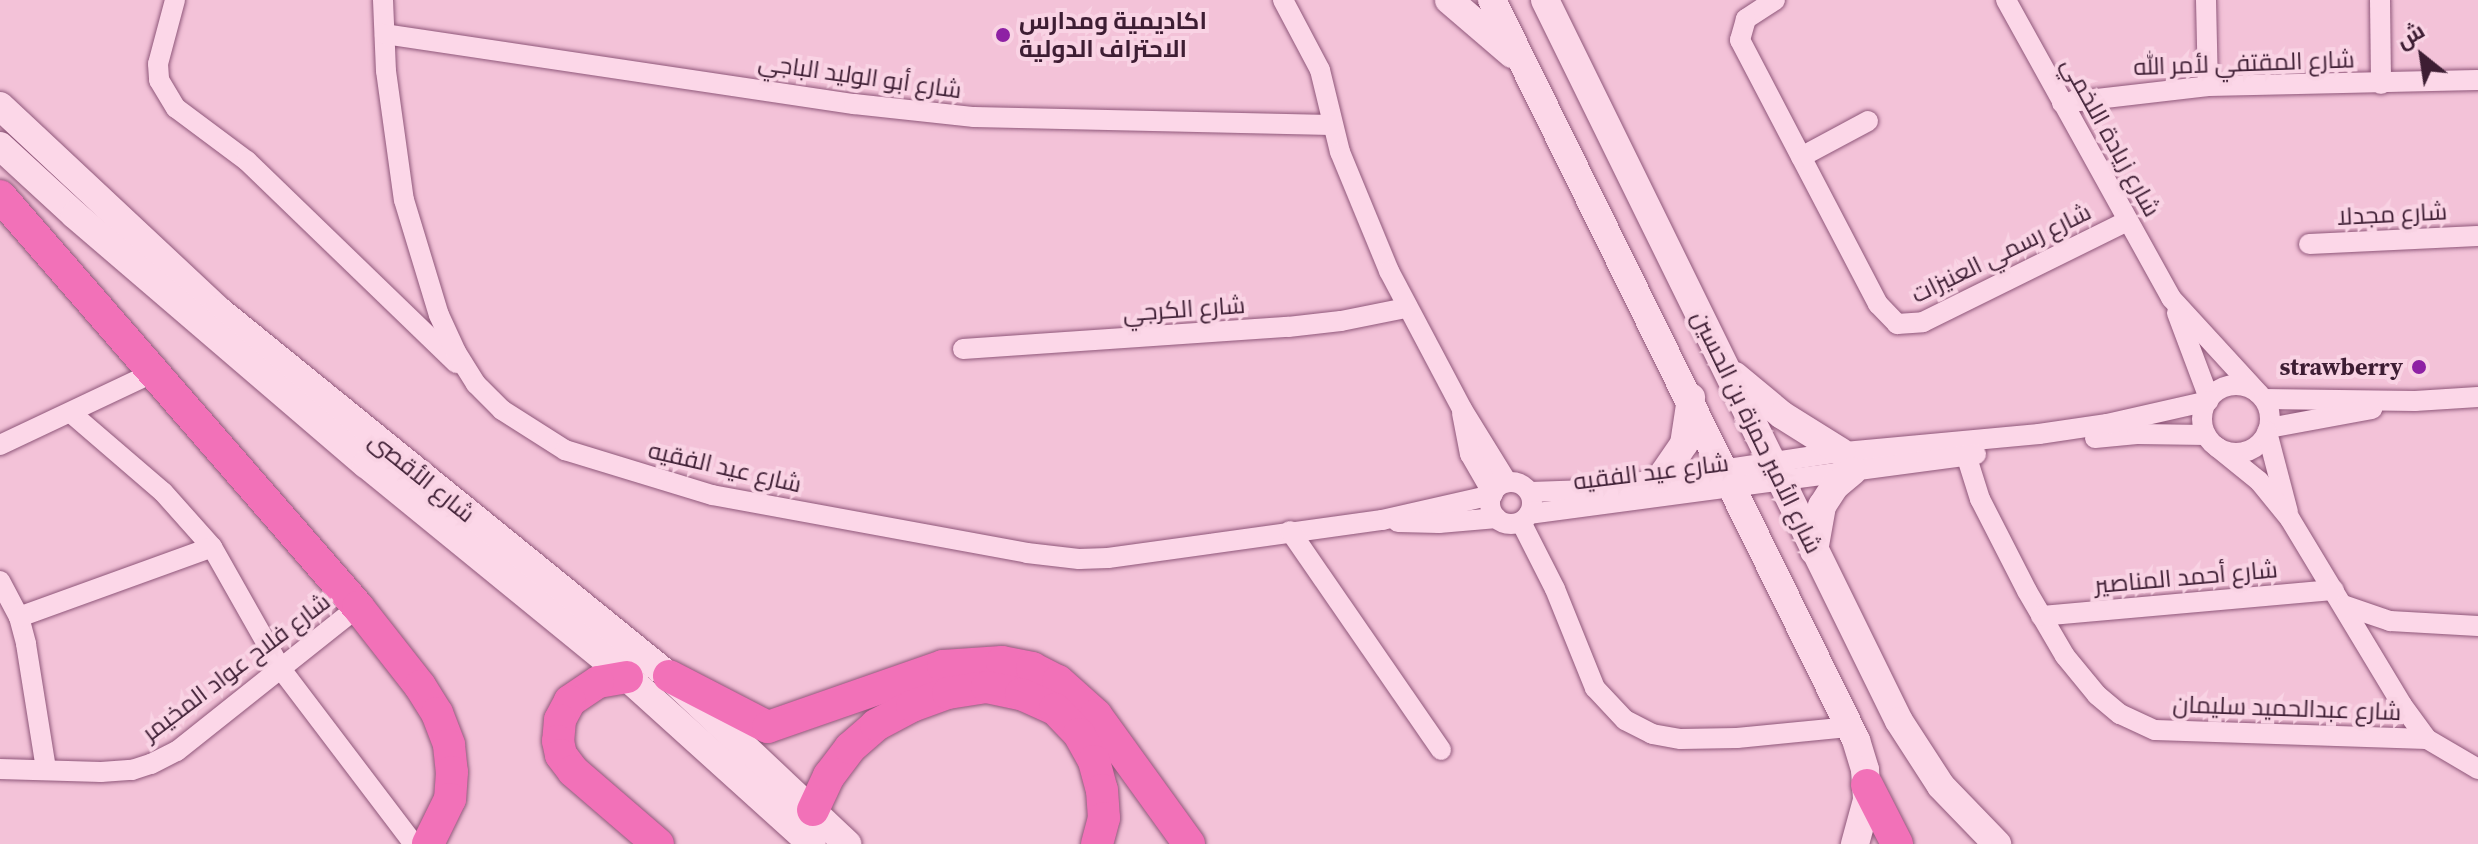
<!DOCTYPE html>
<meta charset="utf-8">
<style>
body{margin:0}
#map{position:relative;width:2478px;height:844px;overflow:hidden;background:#f3c2d8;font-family:"Source Serif 4",Cairo,serif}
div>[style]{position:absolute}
.roads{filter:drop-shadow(0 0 2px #8f577a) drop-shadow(0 0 2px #8f577a)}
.minor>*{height:20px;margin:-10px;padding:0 10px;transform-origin:10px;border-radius:10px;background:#fcd7e8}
.minor>.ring{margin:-10px;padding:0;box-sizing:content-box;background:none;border:20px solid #fcd7e8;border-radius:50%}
.secondary>*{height:28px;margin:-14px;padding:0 14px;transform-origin:14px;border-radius:14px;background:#fcd7e8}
.trunk>*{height:32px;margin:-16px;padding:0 16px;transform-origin:16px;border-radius:16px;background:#f271b8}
.dots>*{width:22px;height:22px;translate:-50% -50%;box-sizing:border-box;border:4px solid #f9d3e4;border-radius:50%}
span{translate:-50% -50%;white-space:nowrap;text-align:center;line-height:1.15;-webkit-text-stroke:8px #f9d3e4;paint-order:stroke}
.poi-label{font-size:24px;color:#3d1d33;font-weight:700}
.left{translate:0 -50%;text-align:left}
.right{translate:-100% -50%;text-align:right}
.street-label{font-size:24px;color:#3d1d33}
.north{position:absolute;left:2382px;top:16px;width:80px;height:80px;-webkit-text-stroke:6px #f9d3e4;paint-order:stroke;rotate:330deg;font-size:22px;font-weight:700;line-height:32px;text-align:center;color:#3d1d33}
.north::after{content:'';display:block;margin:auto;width:28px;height:36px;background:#3d1d33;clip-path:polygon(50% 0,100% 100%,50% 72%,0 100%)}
</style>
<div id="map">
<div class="roads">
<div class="minor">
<i style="left:175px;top:0;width:66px;rotate:104.9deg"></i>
<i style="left:158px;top:64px;width:16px;rotate:86deg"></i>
<i style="left:159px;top:80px;width:33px;rotate:59deg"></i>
<i style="left:176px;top:108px;width:89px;rotate:36.7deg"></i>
<i style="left:247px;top:161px;width:291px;rotate:44deg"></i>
<i style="left:383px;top:0;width:71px;rotate:87.6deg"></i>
<i style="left:386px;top:71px;width:130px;rotate:82.1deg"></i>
<i style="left:404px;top:200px;width:120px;rotate:73.1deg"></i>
<i style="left:439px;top:315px;width:41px;rotate:65.3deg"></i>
<i style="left:456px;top:352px;width:38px;rotate:58deg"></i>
<i style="left:476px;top:384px;width:37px;rotate:45deg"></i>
<i style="left:502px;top:410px;width:75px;rotate:32.4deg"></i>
<i style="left:565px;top:450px;width:154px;rotate:17deg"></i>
<i style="left:712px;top:495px;width:320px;rotate:10.4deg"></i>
<i style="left:1027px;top:553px;width:52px;rotate:6.6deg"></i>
<i style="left:1079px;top:559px;width:29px;rotate:-2deg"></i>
<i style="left:1108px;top:558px;width:277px;rotate:-7.9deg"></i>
<i style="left:1382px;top:520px;width:113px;rotate:-12.8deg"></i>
<i style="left:1283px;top:0;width:79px;rotate:62.1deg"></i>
<i style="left:1320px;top:70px;width:84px;rotate:76.3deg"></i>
<i style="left:1340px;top:152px;width:129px;rotate:67.6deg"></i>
<i style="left:1389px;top:271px;width:156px;rotate:62.1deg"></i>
<i style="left:1462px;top:409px;width:86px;rotate:58.3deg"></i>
<i style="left:1775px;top:0;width:35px;rotate:147deg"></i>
<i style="left:1746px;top:19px;width:22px;rotate:106deg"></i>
<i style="left:1740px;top:40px;width:298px;rotate:62.4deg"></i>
<i style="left:1878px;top:304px;width:28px;rotate:46deg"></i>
<i style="left:1897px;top:324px;width:26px;rotate:-4deg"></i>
<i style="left:1923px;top:322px;width:228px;rotate:-26.3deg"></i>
<i style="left:2006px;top:0;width:341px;rotate:61deg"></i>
<i style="left:2171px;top:298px;width:130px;rotate:47.5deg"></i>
<i style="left:2206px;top:0;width:86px;rotate:88.7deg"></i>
<i style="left:2380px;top:0;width:84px;rotate:89.3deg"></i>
<i style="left:385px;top:34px;width:474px;rotate:8.5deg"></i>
<i style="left:854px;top:104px;width:121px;rotate:6.2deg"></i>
<i style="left:974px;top:117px;width:357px;rotate:1.3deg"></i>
<i style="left:2062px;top:103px;width:147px;rotate:-6.6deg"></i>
<i style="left:2208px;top:86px;width:270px;rotate:-1.3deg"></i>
<i style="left:1801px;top:157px;width:76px;rotate:-28.2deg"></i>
<i style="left:2309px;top:244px;width:169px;rotate:-2.7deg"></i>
<i style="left:2177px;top:313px;width:91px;rotate:69.4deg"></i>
<i style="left:963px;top:349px;width:326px;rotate:-3.9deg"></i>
<i style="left:1288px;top:327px;width:53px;rotate:-6.5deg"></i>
<i style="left:1341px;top:321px;width:66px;rotate:-11.3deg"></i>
<i class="ring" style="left:2202px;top:385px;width:48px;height:48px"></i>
<i style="left:2264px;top:399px;width:151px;rotate:0.8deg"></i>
<i style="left:2415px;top:401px;width:63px;rotate:-3.6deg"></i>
<i style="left:71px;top:413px;width:121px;rotate:40.7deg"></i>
<i style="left:163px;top:492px;width:74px;rotate:48.3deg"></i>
<i style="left:1462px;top:413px;width:42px;rotate:79deg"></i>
<i style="left:1470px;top:454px;width:46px;rotate:60.1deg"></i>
<i style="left:2269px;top:428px;width:105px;rotate:-10.5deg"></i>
<i style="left:2267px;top:432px;width:83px;rotate:75.3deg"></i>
<i style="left:2095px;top:438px;width:42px;rotate:-5.4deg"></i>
<i style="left:2137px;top:434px;width:69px;rotate:0.8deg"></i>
<i style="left:1962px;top:442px;width:60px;rotate:72.5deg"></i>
<i style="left:1980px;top:499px;width:103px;rotate:62.9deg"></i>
<i style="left:2027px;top:591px;width:75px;rotate:59.7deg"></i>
<i style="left:2065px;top:656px;width:50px;rotate:50.6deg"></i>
<i style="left:2097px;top:695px;width:30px;rotate:40deg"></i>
<i style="left:2120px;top:714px;width:38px;rotate:25deg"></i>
<i style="left:2155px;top:730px;width:272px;rotate:1.9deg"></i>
<i style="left:2427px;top:739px;width:59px;rotate:30.5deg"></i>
<i style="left:0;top:445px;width:168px;rotate:-25.3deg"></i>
<i style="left:2217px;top:447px;width:54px;rotate:39deg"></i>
<i style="left:2259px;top:481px;width:49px;rotate:50.8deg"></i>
<i style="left:2290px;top:519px;width:217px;rotate:58.9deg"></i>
<i style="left:2402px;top:705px;width:42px;rotate:53.7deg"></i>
<i class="ring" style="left:1490px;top:482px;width:22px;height:22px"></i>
<i style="left:1530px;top:492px;width:59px;rotate:-1.9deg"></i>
<i style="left:1589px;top:490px;width:248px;rotate:-8.6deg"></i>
<i style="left:1834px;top:453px;width:206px;rotate:-5.3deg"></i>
<i style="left:2039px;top:434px;width:69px;rotate:-8.4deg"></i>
<i style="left:2107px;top:424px;width:104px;rotate:-12.8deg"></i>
<i style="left:1529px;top:514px;width:451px;rotate:-7.6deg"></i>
<i style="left:1398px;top:522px;width:41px;rotate:1.4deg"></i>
<i style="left:1439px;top:523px;width:58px;rotate:-4.9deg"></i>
<i style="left:1521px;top:522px;width:75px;rotate:63.1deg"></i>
<i style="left:1555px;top:589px;width:107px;rotate:68deg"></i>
<i style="left:1595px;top:688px;width:44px;rotate:46.8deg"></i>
<i style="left:1625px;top:720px;width:30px;rotate:27deg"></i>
<i style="left:1652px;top:734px;width:29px;rotate:10deg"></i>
<i style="left:1681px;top:739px;width:56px;rotate:-1deg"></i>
<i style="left:1737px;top:738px;width:114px;rotate:-5.6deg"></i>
<i style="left:1290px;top:531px;width:266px;rotate:55.4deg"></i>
<i style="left:0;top:581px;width:41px;rotate:62.2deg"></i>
<i style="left:19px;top:617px;width:28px;rotate:75deg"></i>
<i style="left:26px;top:644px;width:127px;rotate:80.9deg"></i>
<i style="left:2343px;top:605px;width:50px;rotate:18.8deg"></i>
<i style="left:2390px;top:621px;width:88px;rotate:3.3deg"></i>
<i style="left:2041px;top:616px;width:294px;rotate:-5.1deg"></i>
<i style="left:19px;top:617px;width:205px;rotate:-19.9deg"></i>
<i style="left:212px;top:547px;width:140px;rotate:60.5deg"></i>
<i style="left:281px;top:669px;width:220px;rotate:52.8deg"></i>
<i style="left:0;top:769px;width:101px;rotate:1.7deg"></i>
<i style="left:101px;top:772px;width:31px;rotate:-4deg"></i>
<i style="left:132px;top:770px;width:20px;rotate:-18deg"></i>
<i style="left:151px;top:764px;width:29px;rotate:-27deg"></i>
<i style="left:177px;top:751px;width:231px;rotate:-38.5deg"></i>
</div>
<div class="secondary">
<i style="left:1449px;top:0;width:83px;rotate:40.6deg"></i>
<i style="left:1492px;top:0;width:825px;rotate:63.81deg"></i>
<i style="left:1856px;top:740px;width:31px;rotate:73deg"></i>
<i style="left:1865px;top:770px;width:30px;rotate:86deg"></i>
<i style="left:1867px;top:800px;width:46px;rotate:105.3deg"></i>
<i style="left:1545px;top:0;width:803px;rotate:63.85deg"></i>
<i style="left:1899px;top:721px;width:77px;rotate:57.1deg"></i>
<i style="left:1941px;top:786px;width:81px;rotate:46deg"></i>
<i style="left:0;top:106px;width:299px;rotate:43.1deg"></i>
<i style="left:218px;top:310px;width:581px;rotate:39.06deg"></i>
<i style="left:669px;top:676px;width:245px;rotate:43.3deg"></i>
<i style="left:0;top:146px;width:102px;rotate:42.6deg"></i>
<i style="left:75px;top:215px;width:383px;rotate:40.6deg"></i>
<i style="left:366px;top:464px;width:337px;rotate:39.2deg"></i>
<i style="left:627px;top:677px;width:249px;rotate:42.1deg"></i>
<i style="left:1735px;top:376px;width:61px;rotate:39.7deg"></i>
<i style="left:1782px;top:415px;width:70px;rotate:32.1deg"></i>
<i style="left:1660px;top:479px;width:42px;rotate:-55.6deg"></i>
<i style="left:1684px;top:444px;width:47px;rotate:-81.3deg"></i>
<i style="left:1814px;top:551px;width:46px;rotate:-79.9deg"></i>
<i style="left:1822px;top:506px;width:24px;rotate:-57deg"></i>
<i style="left:1835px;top:486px;width:23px;rotate:-40deg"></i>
</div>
<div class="trunk">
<i style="left:0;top:196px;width:545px;rotate:48.94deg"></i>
<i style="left:358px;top:607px;width:100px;rotate:51.9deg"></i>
<i style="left:420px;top:686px;width:32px;rotate:58deg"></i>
<i style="left:437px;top:713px;width:34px;rotate:69deg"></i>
<i style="left:449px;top:745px;width:27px;rotate:84deg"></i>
<i style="left:452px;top:772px;width:27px;rotate:94deg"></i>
<i style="left:450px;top:799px;width:50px;rotate:116.1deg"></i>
<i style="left:669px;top:676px;width:111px;rotate:27.3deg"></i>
<i style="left:768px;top:727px;width:185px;rotate:-19.2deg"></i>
<i style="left:943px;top:666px;width:59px;rotate:-3.9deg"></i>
<i style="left:1002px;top:662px;width:31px;rotate:11deg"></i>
<i style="left:1032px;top:668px;width:29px;rotate:27deg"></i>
<i style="left:1058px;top:681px;width:51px;rotate:41.8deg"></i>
<i style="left:1096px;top:715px;width:159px;rotate:54.2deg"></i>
<i style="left:627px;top:677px;width:29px;rotate:170deg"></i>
<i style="left:598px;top:682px;width:34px;rotate:146deg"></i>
<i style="left:570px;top:701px;width:21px;rotate:118deg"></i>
<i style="left:560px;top:720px;width:21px;rotate:95deg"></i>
<i style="left:558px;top:741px;width:14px;rotate:78deg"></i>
<i style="left:561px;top:755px;width:20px;rotate:53deg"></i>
<i style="left:573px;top:771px;width:112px;rotate:40.7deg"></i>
<i style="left:1867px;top:785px;width:66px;rotate:63deg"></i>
<i style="left:813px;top:810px;width:38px;rotate:-65deg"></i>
<i style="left:829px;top:776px;width:35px;rotate:-53deg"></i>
<i style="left:850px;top:748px;width:35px;rotate:-41deg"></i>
<i style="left:876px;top:725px;width:41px;rotate:-27.8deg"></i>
<i style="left:912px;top:706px;width:38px;rotate:-20deg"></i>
<i style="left:948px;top:693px;width:39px;rotate:-9deg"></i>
<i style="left:987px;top:687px;width:35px;rotate:12deg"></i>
<i style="left:1021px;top:694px;width:37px;rotate:24deg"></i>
<i style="left:1055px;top:709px;width:35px;rotate:46deg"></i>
<i style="left:1079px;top:734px;width:31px;rotate:61deg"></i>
<i style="left:1094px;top:761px;width:30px;rotate:75deg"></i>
<i style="left:1102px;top:790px;width:28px;rotate:86deg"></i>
<i style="left:1104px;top:818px;width:27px;rotate:105deg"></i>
</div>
</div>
<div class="dots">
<i style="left:1003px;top:35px;background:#8e21a4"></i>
<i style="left:2419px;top:367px;background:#8e21a4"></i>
</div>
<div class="poi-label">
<span class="left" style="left:1019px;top:35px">اكاديمية ومدارس<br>الاحتراف الدولية</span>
<span class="right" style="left:2403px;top:367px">strawberry</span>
</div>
<div class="street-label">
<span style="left:2244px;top:63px;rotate:-2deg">شارع المقتفي لأمر الله</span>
<span style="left:860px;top:76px;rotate:8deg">شارع أبو الوليد الباجي</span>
<span style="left:2111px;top:137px;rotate:61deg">شارع زيادة اللخمي</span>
<span style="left:2392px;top:214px;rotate:-3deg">شارع مجدلا</span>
<span style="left:2001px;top:253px;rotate:-26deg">شارع رسمي العنيزات</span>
<span style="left:1184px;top:309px;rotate:-4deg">شارع الكرجي</span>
<span style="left:1757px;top:432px;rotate:64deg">شارع الأمير حمزة بن الحسين</span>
<span style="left:725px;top:467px;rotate:13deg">شارع عيد الفقيه</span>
<span style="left:1651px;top:472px;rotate:-7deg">شارع عيد الفقيه</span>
<span style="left:422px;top:477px;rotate:39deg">شارع الأقصى</span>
<span style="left:2186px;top:577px;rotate:-5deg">شارع أحمد المناصير</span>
<span style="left:236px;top:667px;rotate:-37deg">شارع فلاح عواد المخيمر</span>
<span style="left:2287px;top:708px;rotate:2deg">شارع عبدالحميد سليمان</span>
</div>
<div class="north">ش</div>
</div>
